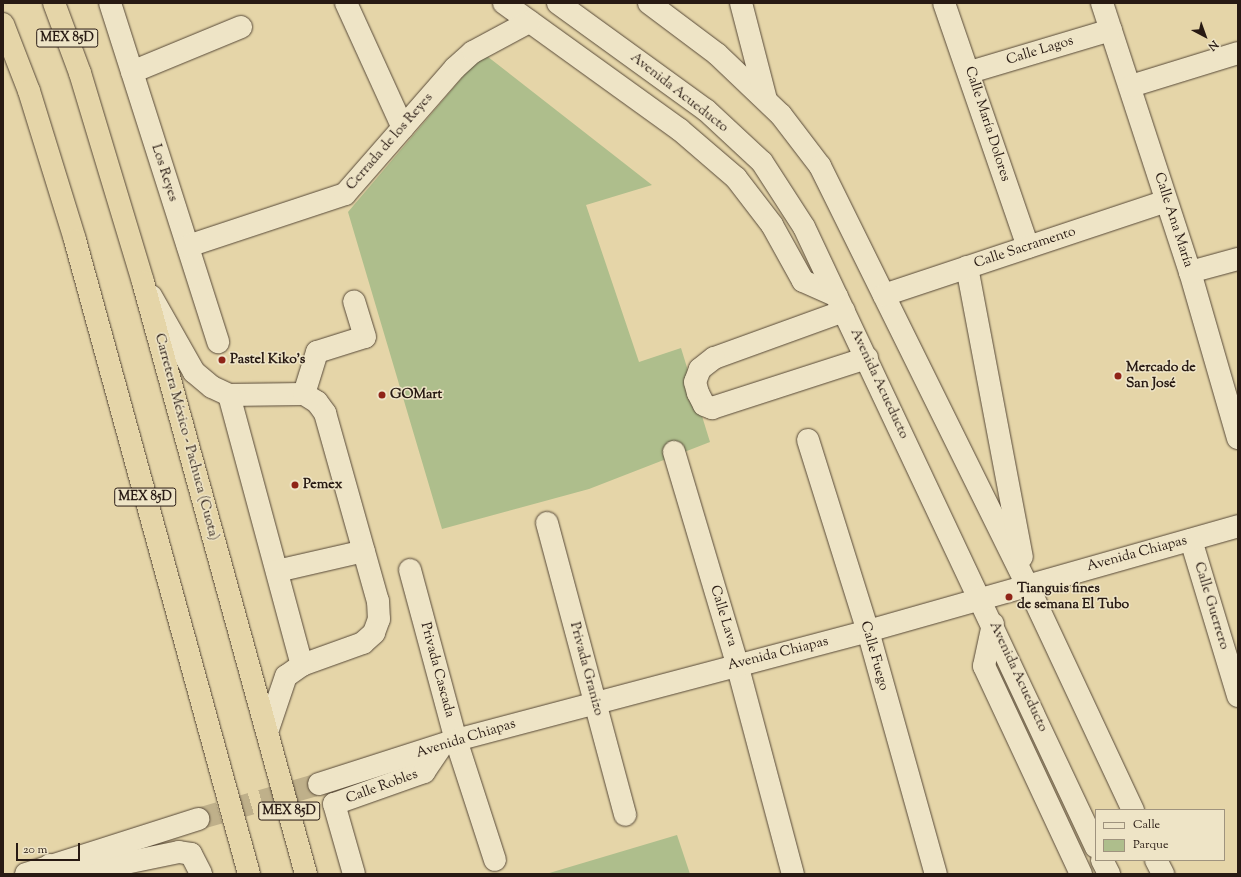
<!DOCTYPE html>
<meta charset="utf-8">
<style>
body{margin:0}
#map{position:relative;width:1241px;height:877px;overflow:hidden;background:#e5d5a8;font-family:"Sorts Mill Goudy",serif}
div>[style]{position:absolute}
.green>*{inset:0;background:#aebe8c}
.minor-tunnel>*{height:22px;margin-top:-11px;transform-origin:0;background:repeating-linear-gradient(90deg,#bfb08a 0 22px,transparent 0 33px)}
.roads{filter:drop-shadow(0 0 1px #574938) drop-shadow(0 0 1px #574938)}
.minor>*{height:22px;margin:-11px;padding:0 11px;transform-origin:11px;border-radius:11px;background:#eee4c6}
.highway>*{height:22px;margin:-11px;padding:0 11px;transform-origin:11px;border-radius:11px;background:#e5d5a8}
.dots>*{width:11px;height:11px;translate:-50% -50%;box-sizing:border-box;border:2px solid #eee4c6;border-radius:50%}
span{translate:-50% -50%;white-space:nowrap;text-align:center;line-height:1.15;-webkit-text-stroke:3px #eee4c6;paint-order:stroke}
.shield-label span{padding:1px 3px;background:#eee4c6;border:1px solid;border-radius:3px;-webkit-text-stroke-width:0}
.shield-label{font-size:13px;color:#281a13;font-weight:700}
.street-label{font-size:14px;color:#281a13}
.poi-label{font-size:14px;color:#281a13;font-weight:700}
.left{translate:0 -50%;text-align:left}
.frame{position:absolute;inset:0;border:4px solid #281a13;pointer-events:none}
.legend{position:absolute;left:1095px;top:809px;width:130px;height:52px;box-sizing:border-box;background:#eee4c6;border:1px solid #9f937e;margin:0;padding:5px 7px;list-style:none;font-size:12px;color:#281a13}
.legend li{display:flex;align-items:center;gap:8px;height:20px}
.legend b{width:20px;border:1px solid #9f937e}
.north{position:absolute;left:1185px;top:16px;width:40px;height:40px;-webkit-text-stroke:3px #eee4c6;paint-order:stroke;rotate:139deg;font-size:11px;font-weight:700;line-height:16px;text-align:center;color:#281a13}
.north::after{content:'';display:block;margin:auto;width:14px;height:18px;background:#281a13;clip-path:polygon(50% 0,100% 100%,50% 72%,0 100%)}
.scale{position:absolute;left:16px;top:843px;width:64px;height:18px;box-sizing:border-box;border:2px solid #281a13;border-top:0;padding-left:5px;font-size:12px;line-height:14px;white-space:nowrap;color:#281a13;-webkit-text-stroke:3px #eee4c6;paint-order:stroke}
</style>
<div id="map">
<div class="green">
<i style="clip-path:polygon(483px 53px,652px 185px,586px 205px,639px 362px,681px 348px,710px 442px,589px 489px,442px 529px,348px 212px)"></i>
<i style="clip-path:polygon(677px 835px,690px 874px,546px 874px)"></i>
</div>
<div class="minor-tunnel">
<i style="left:198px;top:819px;width:126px;rotate:-16.1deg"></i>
</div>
<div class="roads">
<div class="minor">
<i style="left:110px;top:3px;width:356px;rotate:72.3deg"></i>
<i style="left:346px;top:3px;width:137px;rotate:65.5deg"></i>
<i style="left:504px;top:3px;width:216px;rotate:35.8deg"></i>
<i style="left:679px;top:129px;width:75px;rotate:40.7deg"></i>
<i style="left:736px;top:178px;width:59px;rotate:52.5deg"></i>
<i style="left:772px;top:225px;width:64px;rotate:61deg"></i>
<i style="left:803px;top:281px;width:37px;rotate:24deg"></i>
<i style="left:558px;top:3px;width:183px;rotate:35.9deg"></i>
<i style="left:706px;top:110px;width:76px;rotate:42.9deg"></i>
<i style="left:762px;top:162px;width:77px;rotate:57.1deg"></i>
<i style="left:804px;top:227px;width:685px;rotate:64.78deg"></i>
<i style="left:649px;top:3px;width:85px;rotate:36.9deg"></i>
<i style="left:717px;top:54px;width:88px;rotate:43.6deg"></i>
<i style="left:781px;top:115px;width:64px;rotate:52.6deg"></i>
<i style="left:820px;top:166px;width:466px;rotate:63.7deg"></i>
<i style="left:1027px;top:584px;width:250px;rotate:64.9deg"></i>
<i style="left:741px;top:3px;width:100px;rotate:75.5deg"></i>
<i style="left:944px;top:3px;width:258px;rotate:71deg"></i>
<i style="left:1102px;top:3px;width:283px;rotate:71.9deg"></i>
<i style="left:1190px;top:272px;width:173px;rotate:73.9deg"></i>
<i style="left:132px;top:72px;width:118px;rotate:-22.4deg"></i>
<i style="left:970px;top:72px;width:147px;rotate:-16.6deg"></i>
<i style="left:1131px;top:86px;width:112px;rotate:-17.1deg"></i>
<i style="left:188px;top:246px;width:165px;rotate:-18.3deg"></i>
<i style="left:345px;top:194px;width:167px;rotate:-48.9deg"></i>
<i style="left:455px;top:68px;width:24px;rotate:-42deg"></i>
<i style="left:473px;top:52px;width:64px;rotate:-28.2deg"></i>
<i style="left:967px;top:267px;width:295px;rotate:79.3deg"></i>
<i style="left:1190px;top:272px;width:50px;rotate:-15.2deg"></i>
<i style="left:884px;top:295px;width:297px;rotate:-18.4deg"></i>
<i style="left:151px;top:296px;width:87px;rotate:60.5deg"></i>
<i style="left:194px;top:372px;width:23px;rotate:40deg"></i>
<i style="left:212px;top:387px;width:19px;rotate:25deg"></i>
<i style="left:229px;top:395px;width:75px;rotate:-0.8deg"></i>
<i style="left:304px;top:394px;width:15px;rotate:32deg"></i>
<i style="left:317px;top:402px;width:14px;rotate:54deg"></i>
<i style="left:325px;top:413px;width:195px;rotate:74.3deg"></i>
<i style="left:378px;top:601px;width:18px;rotate:87deg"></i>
<i style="left:379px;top:619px;width:15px;rotate:110deg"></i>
<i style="left:374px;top:633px;width:15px;rotate:138deg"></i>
<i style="left:363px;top:643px;width:65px;rotate:160.2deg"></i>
<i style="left:302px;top:665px;width:19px;rotate:145deg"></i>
<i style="left:286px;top:676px;width:59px;rotate:108.7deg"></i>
<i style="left:844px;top:311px;width:138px;rotate:160.1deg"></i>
<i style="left:714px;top:358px;width:18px;rotate:142deg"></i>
<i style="left:700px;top:369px;width:14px;rotate:111deg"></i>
<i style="left:695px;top:382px;width:11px;rotate:75deg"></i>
<i style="left:698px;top:393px;width:13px;rotate:63deg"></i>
<i style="left:704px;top:405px;width:9px;rotate:21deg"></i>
<i style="left:712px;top:408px;width:163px;rotate:-17.9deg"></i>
<i style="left:304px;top:394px;width:44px;rotate:-72.8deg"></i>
<i style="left:317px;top:352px;width:50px;rotate:-17.4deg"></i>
<i style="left:365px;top:337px;width:37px;rotate:-107deg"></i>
<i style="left:229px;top:395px;width:280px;rotate:74.9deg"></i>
<i style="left:808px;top:440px;width:200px;rotate:72.6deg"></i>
<i style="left:868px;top:631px;width:252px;rotate:74.4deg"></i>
<i style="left:674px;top:452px;width:221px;rotate:73.4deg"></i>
<i style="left:737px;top:664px;width:217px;rotate:75.1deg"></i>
<i style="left:547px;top:523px;width:302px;rotate:75deg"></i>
<i style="left:1191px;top:540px;width:163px;rotate:73.2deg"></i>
<i style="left:410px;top:570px;width:176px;rotate:74.9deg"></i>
<i style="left:456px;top:740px;width:126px;rotate:72deg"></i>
<i style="left:277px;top:571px;width:89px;rotate:-12.9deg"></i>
<i style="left:993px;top:624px;width:43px;rotate:102.1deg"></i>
<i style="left:984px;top:666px;width:230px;rotate:65deg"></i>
<i style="left:319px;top:784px;width:144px;rotate:-17.8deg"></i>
<i style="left:456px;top:740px;width:426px;rotate:-14.8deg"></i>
<i style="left:868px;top:631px;width:385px;rotate:-15.8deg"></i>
<i style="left:1102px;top:860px;width:16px;rotate:63deg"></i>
<i style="left:1156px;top:860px;width:16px;rotate:63deg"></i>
<i style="left:50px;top:865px;width:28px;rotate:17deg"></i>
<i style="left:77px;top:873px;width:104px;rotate:-11.6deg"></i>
<i style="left:179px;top:852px;width:12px;rotate:9deg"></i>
<i style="left:191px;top:854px;width:22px;rotate:63deg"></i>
<i style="left:26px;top:874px;width:181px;rotate:-17.7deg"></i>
<i style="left:354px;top:874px;width:73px;rotate:-105.9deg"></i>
<i style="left:334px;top:804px;width:96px;rotate:-19.6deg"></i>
<i style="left:424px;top:772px;width:30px;rotate:-56deg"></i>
</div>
<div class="highway">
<i style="left:54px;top:3px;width:75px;rotate:69.6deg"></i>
<i style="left:80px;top:73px;width:218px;rotate:73.2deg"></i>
<i style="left:143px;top:282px;width:614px;rotate:74.61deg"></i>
<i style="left:3px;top:24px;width:72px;rotate:68.8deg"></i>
<i style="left:29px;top:91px;width:156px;rotate:72.8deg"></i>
<i style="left:75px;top:240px;width:657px;rotate:74.65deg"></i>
</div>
</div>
<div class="dots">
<i style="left:222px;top:360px;background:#8f2418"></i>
<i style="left:1118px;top:376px;background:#8f2418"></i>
<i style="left:382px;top:395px;background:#8f2418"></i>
<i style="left:295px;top:485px;background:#8f2418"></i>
<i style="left:1009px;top:597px;background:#8f2418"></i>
</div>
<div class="shield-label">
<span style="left:67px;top:38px">MEX 85D</span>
<span style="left:145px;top:497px">MEX 85D</span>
<span style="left:289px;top:811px">MEX 85D</span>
</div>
<div class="street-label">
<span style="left:1040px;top:51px;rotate:-17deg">Calle Lagos</span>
<span style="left:679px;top:93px;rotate:38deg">Avenida Acueducto</span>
<span style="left:987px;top:124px;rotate:72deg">Calle María Dolores</span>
<span style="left:390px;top:142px;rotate:-49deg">Cerrada de los Reyes</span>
<span style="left:164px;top:173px;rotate:72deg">Los Reyes</span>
<span style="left:1173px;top:220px;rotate:72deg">Calle Ana María</span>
<span style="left:1025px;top:248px;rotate:-18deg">Calle Sacramento</span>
<span style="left:879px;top:384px;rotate:65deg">Avenida Acueducto</span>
<span style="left:186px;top:437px;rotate:75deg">Carretera México - Pachuca (Cuota)</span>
<span style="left:1137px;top:554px;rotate:-15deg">Avenida Chiapas</span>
<span style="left:1211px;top:606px;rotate:73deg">Calle Guerrero</span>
<span style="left:723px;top:616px;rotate:73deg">Calle Lava</span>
<span style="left:778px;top:654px;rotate:-14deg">Avenida Chiapas</span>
<span style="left:874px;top:656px;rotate:74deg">Calle Fuego</span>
<span style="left:586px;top:669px;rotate:75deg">Privada Granizo</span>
<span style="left:437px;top:670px;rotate:75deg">Privada Cascada</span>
<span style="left:1018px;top:677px;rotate:65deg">Avenida Acueducto</span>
<span style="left:466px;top:739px;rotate:-17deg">Avenida Chiapas</span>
<span style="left:382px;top:787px;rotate:-20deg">Calle Robles</span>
</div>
<div class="poi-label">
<span class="left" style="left:230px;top:360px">Pastel Kiko's</span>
<span class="left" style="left:1126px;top:376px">Mercado de<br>San José</span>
<span class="left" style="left:390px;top:395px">GOMart</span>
<span class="left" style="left:303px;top:485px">Pemex</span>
<span class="left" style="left:1017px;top:597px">Tianguis fines<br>de semana El Tubo</span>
</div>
<div class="frame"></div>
<ul class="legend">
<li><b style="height:5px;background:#eee4c6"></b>Calle</li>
<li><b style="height:11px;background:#aebe8c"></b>Parque</li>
</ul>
<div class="north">N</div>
<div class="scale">20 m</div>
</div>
